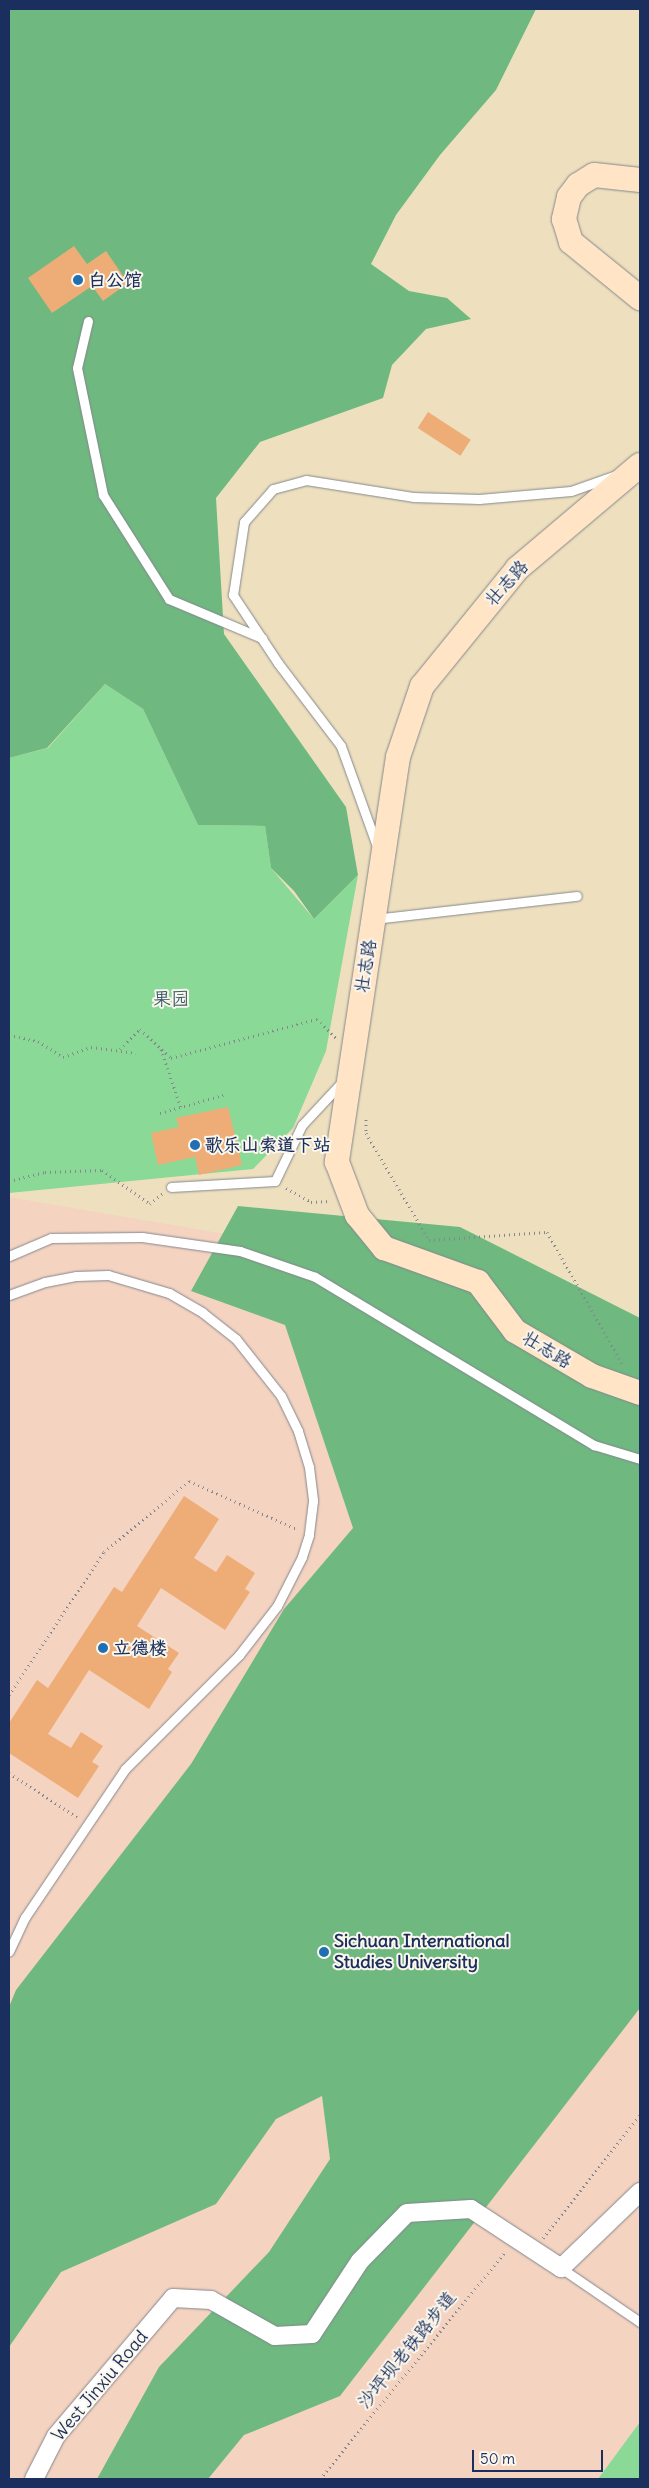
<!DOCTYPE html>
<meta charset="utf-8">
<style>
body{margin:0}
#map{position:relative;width:649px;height:2488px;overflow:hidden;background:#eee0be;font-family:Delius,"LXGW WenKai TC",sans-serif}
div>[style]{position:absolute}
.built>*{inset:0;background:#f5d3c1}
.green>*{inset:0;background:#8ad997}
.forest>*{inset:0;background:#6fb980}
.building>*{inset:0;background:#eeac76;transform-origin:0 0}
.path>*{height:3px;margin-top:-1.5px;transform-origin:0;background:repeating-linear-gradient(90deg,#84888e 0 1px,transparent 0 5px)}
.roads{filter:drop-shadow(0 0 1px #84888e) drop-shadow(0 0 1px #84888e)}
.lane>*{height:9px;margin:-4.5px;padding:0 4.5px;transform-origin:4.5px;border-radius:4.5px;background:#fff}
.street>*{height:18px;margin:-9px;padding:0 9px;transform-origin:9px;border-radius:9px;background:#fff}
.secondary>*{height:24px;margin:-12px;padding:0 12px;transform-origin:12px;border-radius:12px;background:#ffe4c6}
.dots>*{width:14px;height:14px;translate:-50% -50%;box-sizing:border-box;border:2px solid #fbf7ec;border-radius:50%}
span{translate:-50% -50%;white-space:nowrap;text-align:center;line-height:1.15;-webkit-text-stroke:4px #fbf7ec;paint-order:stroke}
.poi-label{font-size:18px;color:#1b2f5e;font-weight:700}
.left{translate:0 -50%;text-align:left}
.street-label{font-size:18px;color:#1b2f5e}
.park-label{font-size:18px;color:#375a6c}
.frame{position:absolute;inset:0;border:10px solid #1b2f5e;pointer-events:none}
.scale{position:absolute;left:472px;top:2450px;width:131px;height:22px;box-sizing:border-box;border:2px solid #1b2f5e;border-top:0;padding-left:6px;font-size:15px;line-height:18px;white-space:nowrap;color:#1b2f5e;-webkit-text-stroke:4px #fbf7ec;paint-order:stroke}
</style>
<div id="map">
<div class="built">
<i style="clip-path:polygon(9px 1197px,249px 1238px,640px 1425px,640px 2479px,9px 2479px)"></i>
</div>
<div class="green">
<i style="clip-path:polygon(105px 684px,143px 709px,198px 825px,265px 826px,271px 868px,314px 919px,358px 875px,326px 1051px,293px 1128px,253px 1169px,9px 1193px,9px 758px,48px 748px)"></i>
<i style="clip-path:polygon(640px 2422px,640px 2479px,598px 2479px)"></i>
</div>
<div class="forest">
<i style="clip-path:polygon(9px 9px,536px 9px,496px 90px,440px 155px,396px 215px,371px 264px,409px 291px,447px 298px,471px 319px,426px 329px,392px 365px,383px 398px,260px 442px,216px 498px,224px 634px,346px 807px,358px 875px,314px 919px,294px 891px,271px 868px,265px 826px,198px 825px,143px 709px,105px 684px,47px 748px,9px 758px)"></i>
<i style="clip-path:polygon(238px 1206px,460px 1227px,640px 1318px,640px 2008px,340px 2396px,244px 2435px,208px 2479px,97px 2479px,159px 2367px,269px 2252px,330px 2159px,322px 2096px,276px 2119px,216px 2204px,61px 2272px,9px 2347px,9px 2007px,16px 1990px,191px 1764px,284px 1609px,353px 1528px,285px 1325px,191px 1291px)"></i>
</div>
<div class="building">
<i style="clip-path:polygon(74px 246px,87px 264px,106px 251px,128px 283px,103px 301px,92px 286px,52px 313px,28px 278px)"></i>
<i style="left:428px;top:412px;width:51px;height:19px;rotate:33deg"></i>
<i style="clip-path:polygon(228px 1107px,242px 1165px,199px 1175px,195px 1157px,158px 1165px,151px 1133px,179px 1127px,176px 1118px)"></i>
<i style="clip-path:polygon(184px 1496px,219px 1519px,194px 1558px,216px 1572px,227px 1555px,255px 1573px,245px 1589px,250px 1592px,225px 1630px,161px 1588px,137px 1626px,179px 1653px,168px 1669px,172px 1672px,149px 1709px,89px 1670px,48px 1734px,71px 1748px,81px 1732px,103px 1746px,92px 1762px,99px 1766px,78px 1798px,9px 1753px,9px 1723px,37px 1680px,48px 1688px,114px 1587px,122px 1592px)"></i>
</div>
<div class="path">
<i style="left:9px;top:1035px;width:30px;rotate:12deg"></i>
<i style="left:38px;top:1041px;width:30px;rotate:33deg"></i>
<i style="left:63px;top:1057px;width:30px;rotate:-20deg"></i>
<i style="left:91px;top:1047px;width:45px;rotate:7.6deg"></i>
<i style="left:120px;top:1049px;width:28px;rotate:-45deg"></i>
<i style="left:140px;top:1029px;width:42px;rotate:43.1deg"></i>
<i style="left:171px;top:1058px;width:151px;rotate:-15deg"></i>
<i style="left:317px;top:1019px;width:28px;rotate:45deg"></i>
<i style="left:161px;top:1049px;width:62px;rotate:71.3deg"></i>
<i style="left:160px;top:1113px;width:66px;rotate:-15.9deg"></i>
<i style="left:366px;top:1119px;width:14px;rotate:90deg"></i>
<i style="left:366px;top:1133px;width:124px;rotate:59.5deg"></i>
<i style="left:429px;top:1240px;width:118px;rotate:-3.9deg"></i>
<i style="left:547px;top:1232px;width:153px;rotate:60.3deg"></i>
<i style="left:9px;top:1181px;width:37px;rotate:-14deg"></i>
<i style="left:45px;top:1172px;width:57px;rotate:-2deg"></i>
<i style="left:102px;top:1170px;width:59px;rotate:35.3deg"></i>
<i style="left:150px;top:1204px;width:16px;rotate:-40deg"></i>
<i style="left:286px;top:1188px;width:29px;rotate:29deg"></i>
<i style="left:311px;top:1202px;width:19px;rotate:-3deg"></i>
<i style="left:9px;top:1695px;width:172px;rotate:-56.4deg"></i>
<i style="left:104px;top:1552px;width:111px;rotate:-39.9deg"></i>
<i style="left:189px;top:1481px;width:118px;rotate:24deg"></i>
<i style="left:9px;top:1773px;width:81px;rotate:32.9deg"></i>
<i style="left:543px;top:2238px;width:157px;rotate:-51.7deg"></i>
<i style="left:320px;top:2479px;width:294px;rotate:-50.8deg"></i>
</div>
<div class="roads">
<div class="lane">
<i style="left:88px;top:321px;width:48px;rotate:103.2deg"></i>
<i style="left:77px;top:368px;width:130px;rotate:78.4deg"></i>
<i style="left:103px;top:495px;width:123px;rotate:57.6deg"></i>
<i style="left:169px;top:599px;width:101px;rotate:22.8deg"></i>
<i style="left:378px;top:849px;width:109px;rotate:-109.8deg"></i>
<i style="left:341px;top:746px;width:104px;rotate:-127.2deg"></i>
<i style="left:278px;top:663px;width:82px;rotate:-123.5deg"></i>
<i style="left:233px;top:595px;width:74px;rotate:-81.4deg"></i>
<i style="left:244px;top:522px;width:44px;rotate:-48.7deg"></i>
<i style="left:273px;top:489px;width:34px;rotate:-15deg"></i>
<i style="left:306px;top:480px;width:108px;rotate:9deg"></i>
<i style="left:413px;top:497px;width:66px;rotate:1.7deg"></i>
<i style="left:479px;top:499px;width:92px;rotate:-5deg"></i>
<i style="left:571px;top:491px;width:48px;rotate:-19.6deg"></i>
<i style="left:374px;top:919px;width:204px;rotate:-6.5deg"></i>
<i style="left:171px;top:1187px;width:104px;rotate:-3.3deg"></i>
<i style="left:275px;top:1181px;width:62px;rotate:-64.3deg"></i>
<i style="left:302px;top:1125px;width:62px;rotate:-47deg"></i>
<i style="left:9px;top:1256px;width:46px;rotate:-23.2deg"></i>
<i style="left:51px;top:1238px;width:91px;rotate:-0.6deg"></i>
<i style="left:142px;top:1237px;width:99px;rotate:8.1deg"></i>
<i style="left:240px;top:1251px;width:79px;rotate:19.1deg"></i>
<i style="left:315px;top:1277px;width:326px;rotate:31.1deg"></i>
<i style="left:594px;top:1445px;width:48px;rotate:16.9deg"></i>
<i style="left:9px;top:1295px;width:38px;rotate:-20deg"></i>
<i style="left:45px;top:1282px;width:32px;rotate:-11deg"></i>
<i style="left:76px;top:1276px;width:32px;rotate:-2deg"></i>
<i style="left:108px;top:1275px;width:64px;rotate:16.4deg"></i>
<i style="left:169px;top:1293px;width:39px;rotate:30deg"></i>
<i style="left:203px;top:1313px;width:42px;rotate:38.2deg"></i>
<i style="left:236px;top:1339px;width:73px;rotate:51.7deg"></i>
<i style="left:281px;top:1396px;width:39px;rotate:64deg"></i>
<i style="left:298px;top:1431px;width:38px;rotate:73deg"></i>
<i style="left:309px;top:1467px;width:34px;rotate:83deg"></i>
<i style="left:313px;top:1501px;width:34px;rotate:97deg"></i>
<i style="left:309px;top:1535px;width:23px;rotate:108deg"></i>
<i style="left:302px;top:1557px;width:55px;rotate:117deg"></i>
<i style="left:277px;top:1606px;width:62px;rotate:127.8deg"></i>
<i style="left:239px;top:1655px;width:161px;rotate:135deg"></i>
<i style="left:125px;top:1769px;width:179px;rotate:124deg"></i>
<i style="left:25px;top:1917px;width:38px;rotate:115deg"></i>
<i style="left:561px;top:2268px;width:96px;rotate:34.4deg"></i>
</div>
<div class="street">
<i style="left:34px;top:2479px;width:48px;rotate:-62.9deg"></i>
<i style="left:56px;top:2436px;width:181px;rotate:-49.7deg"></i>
<i style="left:173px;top:2298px;width:38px;rotate:3deg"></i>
<i style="left:211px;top:2300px;width:73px;rotate:29.4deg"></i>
<i style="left:275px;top:2336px;width:37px;rotate:-3deg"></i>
<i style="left:312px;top:2334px;width:87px;rotate:-56.7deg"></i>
<i style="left:360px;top:2261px;width:67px;rotate:-45.6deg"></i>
<i style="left:407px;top:2213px;width:64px;rotate:-3.6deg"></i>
<i style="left:471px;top:2209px;width:108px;rotate:33.2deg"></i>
<i style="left:561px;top:2268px;width:110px;rotate:-43.9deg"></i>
</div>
<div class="secondary">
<i style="left:640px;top:180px;width:46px;rotate:-173.8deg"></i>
<i style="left:594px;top:175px;width:19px;rotate:148deg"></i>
<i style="left:578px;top:185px;width:15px;rotate:127deg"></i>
<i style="left:569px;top:197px;width:23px;rotate:103deg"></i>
<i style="left:564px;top:219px;width:24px;rotate:73deg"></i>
<i style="left:571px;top:242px;width:89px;rotate:39.1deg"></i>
<i style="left:640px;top:465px;width:160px;rotate:139.8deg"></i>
<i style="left:518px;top:568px;width:152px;rotate:129.1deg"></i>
<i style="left:422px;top:686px;width:75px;rotate:108.7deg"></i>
<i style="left:398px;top:757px;width:410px;rotate:98.6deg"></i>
<i style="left:337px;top:1162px;width:57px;rotate:69.3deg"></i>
<i style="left:357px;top:1215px;width:43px;rotate:50.7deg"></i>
<i style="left:384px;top:1248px;width:100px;rotate:19.9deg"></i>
<i style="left:478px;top:1282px;width:61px;rotate:52.9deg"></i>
<i style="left:515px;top:1331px;width:89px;rotate:30.3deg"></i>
<i style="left:592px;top:1376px;width:51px;rotate:19.5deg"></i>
</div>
</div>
<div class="dots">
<i style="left:78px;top:280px;background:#1f6fb2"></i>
<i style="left:195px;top:1145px;background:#1f6fb2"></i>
<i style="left:103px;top:1648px;background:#1f6fb2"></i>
<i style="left:324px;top:1952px;background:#1f6fb2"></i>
</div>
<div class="poi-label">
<span class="left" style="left:88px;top:280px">白公馆</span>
<span class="left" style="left:205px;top:1145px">歌乐山索道下站</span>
<span class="left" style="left:113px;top:1648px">立德楼</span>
<span class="left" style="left:334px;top:1952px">Sichuan International<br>Studies University</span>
</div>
<div class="street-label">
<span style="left:507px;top:583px;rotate:-48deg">壮志路</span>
<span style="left:366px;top:966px;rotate:-81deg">壮志路</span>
<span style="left:547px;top:1350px;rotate:31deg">壮志路</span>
<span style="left:407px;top:2350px;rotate:-51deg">沙坪坝老铁路步道</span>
<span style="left:100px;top:2386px;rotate:-50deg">West Jinxiu Road</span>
</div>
<div class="park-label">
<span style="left:171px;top:999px">果园</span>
</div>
<div class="frame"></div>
<div class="scale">50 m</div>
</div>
